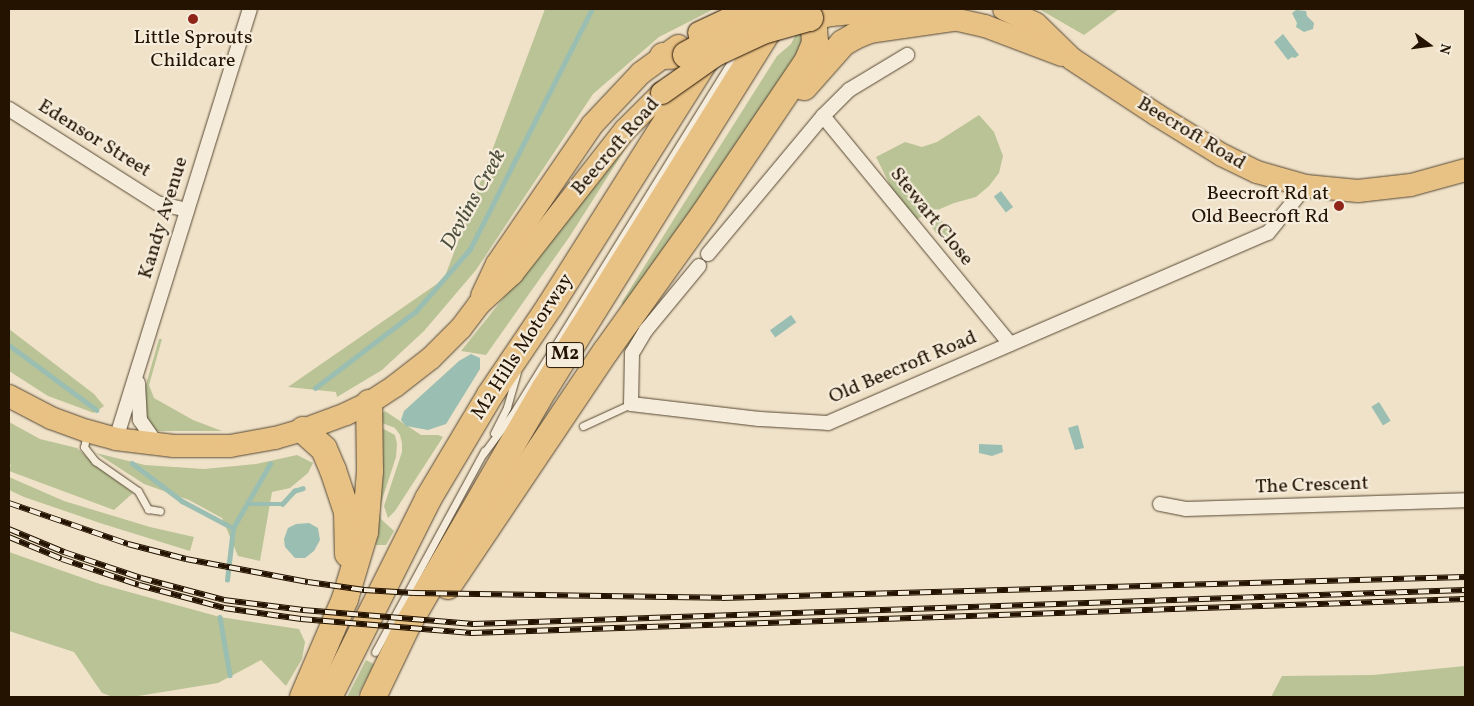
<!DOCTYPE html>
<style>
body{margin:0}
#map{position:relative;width:1474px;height:706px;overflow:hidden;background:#f0e2c8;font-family:Vollkorn,serif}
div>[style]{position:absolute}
.green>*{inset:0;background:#bac396;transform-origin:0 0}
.water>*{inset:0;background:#9abeb2;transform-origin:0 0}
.stream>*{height:4.5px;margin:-2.25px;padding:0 2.25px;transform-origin:2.25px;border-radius:2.25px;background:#9abeb2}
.roads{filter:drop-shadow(0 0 1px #564732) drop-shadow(0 0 1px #564732)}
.lane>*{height:7px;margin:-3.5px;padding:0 3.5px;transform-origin:3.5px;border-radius:3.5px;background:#f5ecdb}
.street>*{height:14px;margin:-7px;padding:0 7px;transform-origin:7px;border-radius:7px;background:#f5ecdb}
.primary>*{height:22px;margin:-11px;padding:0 11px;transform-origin:11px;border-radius:11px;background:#e8c184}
.highway>*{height:26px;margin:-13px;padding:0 13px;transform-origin:13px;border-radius:13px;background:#e8c184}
.rail>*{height:5.5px;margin-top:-2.75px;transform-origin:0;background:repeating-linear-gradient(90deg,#f5ecdb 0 11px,#231300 0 22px);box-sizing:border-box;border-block:1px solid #231300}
.bridges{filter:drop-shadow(0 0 1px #231300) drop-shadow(0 0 1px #231300)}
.primary-bridge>*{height:22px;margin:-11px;padding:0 11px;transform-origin:11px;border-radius:11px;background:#e8c184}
.highway-bridge>*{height:26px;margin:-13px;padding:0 13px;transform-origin:13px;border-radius:13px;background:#e8c184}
.dots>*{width:14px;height:14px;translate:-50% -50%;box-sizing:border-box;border:2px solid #f5ecdb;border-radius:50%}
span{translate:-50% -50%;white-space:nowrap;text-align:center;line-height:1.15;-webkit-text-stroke:4.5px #f5ecdb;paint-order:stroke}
.shield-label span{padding:1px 4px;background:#f5ecdb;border:1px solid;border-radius:4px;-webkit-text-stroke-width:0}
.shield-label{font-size:19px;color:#231300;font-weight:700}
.poi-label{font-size:20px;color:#231300}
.right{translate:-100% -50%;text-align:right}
.street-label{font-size:20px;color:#231300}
.water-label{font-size:21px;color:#4d4f3e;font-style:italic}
.frame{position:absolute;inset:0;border:10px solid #231300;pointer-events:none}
.north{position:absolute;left:1404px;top:20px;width:50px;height:50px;-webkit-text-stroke:4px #f5ecdb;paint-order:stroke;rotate:104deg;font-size:14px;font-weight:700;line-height:20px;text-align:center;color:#231300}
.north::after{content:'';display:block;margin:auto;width:18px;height:22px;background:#231300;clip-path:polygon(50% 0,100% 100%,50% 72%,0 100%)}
</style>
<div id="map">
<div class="green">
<i style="clip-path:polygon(545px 9px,714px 9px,659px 37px,593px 94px,476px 270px,424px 331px,382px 370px,337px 397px,336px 392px,288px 387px,444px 279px)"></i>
<i style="clip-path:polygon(1039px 9px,1119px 9px,1084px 35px)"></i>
<i style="clip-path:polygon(797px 32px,803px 32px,799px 57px,623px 310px,622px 302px,674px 219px,777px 56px,791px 44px)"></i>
<i style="clip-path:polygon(979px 115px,994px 132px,1003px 156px,999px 173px,989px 186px,976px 197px,954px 203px,912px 221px,895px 195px,876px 157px,905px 142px,922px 147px,937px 142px)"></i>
<i style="clip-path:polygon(636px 132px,570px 236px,486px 355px,461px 351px)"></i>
<i style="left:938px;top:215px;width:29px;height:12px;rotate:54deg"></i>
<i style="clip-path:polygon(9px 329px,94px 394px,104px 406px,94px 413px,48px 396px,9px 371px)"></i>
<i style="clip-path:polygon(159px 339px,162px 339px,149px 385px,154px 398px,193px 420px,222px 431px,156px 431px,145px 418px,143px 395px)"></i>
<i style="clip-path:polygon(385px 411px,421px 435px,438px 435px,443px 437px,395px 511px,388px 518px,384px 506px,402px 452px,402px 443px,400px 435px,395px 428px,377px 421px,377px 417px)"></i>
<i style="clip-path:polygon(9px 422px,40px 439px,77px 448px,95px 465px,133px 493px,114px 510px,9px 471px,11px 465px,9px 464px)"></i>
<i style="clip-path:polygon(380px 427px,395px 435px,397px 444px,396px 457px,379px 509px,381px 519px,394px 531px,386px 545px,376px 545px)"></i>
<i style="clip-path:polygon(96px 453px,145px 465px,204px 469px,256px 464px,297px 455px,313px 463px,308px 473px,290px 488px,272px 492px,260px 561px,238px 556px,222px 518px,189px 500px,144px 484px)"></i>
<i style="clip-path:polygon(9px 477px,64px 501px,150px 527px,194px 537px,190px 551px,103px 524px,24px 497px,9px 490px)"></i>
<i style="clip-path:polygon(9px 552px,100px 584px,220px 617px,299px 629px,305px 642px,302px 659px,286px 686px,261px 660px,218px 683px,132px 697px,113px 697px,102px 693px,74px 652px,9px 631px)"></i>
<i style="left:366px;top:660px;width:9px;height:41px;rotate:27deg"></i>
<i style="clip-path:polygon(1465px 666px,1465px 697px,1271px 697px,1282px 676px,1373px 675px)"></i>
</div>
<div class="water">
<i style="clip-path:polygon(1296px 10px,1306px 11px,1307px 16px,1314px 23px,1313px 29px,1304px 32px,1296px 27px,1297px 23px,1292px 13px)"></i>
<i style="clip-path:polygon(1283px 34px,1299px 55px,1295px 58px,1292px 57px,1288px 60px,1274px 42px)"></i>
<i style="left:1001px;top:191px;width:20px;height:9px;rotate:53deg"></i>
<i style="left:791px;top:315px;width:9px;height:26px;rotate:54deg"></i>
<i style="clip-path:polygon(471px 354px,480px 358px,480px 369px,446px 424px,428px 430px,406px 426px,401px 420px,404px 411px,459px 361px)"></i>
<i style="left:1379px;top:402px;width:22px;height:9px;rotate:58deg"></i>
<i style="clip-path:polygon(1078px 425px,1084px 448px,1075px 450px,1068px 428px)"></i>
<i style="clip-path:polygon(979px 444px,1002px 445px,1003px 452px,992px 456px,979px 453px)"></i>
<i style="clip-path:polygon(309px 523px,318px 528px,320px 540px,314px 551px,305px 558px,295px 558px,285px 547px,284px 539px,288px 528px,296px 524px)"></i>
</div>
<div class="stream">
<i style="left:9px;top:345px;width:109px;rotate:36.5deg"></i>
<i style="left:315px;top:388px;width:127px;rotate:-37.3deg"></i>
<i style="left:416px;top:311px;width:82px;rotate:-48.9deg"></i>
<i style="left:470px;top:249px;width:269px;rotate:-63.1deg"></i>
<i style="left:132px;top:463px;width:63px;rotate:37.2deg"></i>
<i style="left:182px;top:501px;width:58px;rotate:27.9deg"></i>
<i style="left:247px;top:504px;width:35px"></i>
<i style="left:282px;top:504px;width:18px;rotate:-47deg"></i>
<i style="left:294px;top:491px;width:9px;rotate:-18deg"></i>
<i style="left:227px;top:580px;width:52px;rotate:-83.4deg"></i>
<i style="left:233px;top:528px;width:74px;rotate:-60deg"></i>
<i style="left:220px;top:617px;width:59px;rotate:80.2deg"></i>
</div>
<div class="roads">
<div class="lane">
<i style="left:583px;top:426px;width:53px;rotate:-24.6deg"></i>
<i style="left:494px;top:433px;width:29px;rotate:-63deg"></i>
<i style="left:507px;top:407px;width:35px;rotate:-74deg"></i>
<i style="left:87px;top:434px;width:13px;rotate:103deg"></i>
<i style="left:84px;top:447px;width:18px;rotate:52deg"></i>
<i style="left:95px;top:461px;width:52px;rotate:34.9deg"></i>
<i style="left:138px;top:491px;width:21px;rotate:61deg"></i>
<i style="left:148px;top:509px;width:12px;rotate:9deg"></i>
<i style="left:483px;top:454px;width:49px;rotate:-53.4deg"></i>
<i style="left:512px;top:415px;width:425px;rotate:-58.2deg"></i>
<i style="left:375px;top:652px;width:229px;rotate:-61.5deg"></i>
</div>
<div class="street">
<i style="left:9px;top:109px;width:175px;rotate:32.4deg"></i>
<i style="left:157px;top:203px;width:31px;rotate:13deg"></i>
<i style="left:823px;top:116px;width:295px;rotate:50.6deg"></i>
<i style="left:708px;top:254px;width:180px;rotate:-50.2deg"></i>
<i style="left:823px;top:116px;width:37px;rotate:-45deg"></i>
<i style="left:849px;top:90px;width:68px;rotate:-31.1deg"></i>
<i style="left:699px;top:266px;width:83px;rotate:129.6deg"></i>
<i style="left:646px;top:330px;width:27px;rotate:121deg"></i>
<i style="left:632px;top:353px;width:51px;rotate:91.1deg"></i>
<i style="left:631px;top:404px;width:129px;rotate:6.7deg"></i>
<i style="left:759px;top:419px;width:69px;rotate:3.3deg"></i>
<i style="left:828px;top:423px;width:479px;rotate:-23.4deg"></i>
<i style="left:1268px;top:233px;width:60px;rotate:-51deg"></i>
<i style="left:138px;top:383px;width:37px;rotate:87deg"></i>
<i style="left:140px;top:420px;width:29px;rotate:55deg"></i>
<i style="left:116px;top:439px;width:450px;rotate:-72.7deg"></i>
<i style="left:1160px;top:504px;width:26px;rotate:11deg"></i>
<i style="left:1186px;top:509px;width:279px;rotate:-1.8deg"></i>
</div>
<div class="primary">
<i style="left:1004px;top:9px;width:35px;rotate:25deg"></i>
<i style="left:1036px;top:24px;width:50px;rotate:44.2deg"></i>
<i style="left:1072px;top:59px;width:102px;rotate:33.4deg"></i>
<i style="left:1157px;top:115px;width:76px;rotate:31.6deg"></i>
<i style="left:1222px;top:155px;width:39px;rotate:26deg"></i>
<i style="left:1257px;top:172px;width:51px;rotate:15.9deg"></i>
<i style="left:1306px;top:186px;width:52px;rotate:5.5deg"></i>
<i style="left:1358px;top:191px;width:53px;rotate:-6.5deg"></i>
<i style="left:1411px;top:185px;width:56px;rotate:-15.5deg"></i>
<i style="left:809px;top:20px;width:23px;rotate:-13deg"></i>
<i style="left:831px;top:15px;width:53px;rotate:-5.4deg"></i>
<i style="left:884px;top:10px;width:52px;rotate:5.5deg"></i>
<i style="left:936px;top:15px;width:50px;rotate:12.7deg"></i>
<i style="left:985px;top:26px;width:82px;rotate:20.6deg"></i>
<i style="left:482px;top:296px;width:35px;rotate:-65deg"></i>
<i style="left:497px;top:264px;width:168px;rotate:-55.6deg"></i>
<i style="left:592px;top:125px;width:71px;rotate:-46.7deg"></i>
<i style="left:641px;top:73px;width:46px;rotate:-36.1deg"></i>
<i style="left:9px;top:396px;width:47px;rotate:27.6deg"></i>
<i style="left:51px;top:418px;width:38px;rotate:20deg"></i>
<i style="left:87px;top:431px;width:30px;rotate:15deg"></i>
<i style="left:116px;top:439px;width:58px;rotate:6.9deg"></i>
<i style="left:174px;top:446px;width:56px"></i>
<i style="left:230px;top:446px;width:46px;rotate:-10.1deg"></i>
<i style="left:275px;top:438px;width:29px;rotate:-16deg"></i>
<i style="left:303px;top:430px;width:46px;rotate:-20.4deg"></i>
<i style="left:346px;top:414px;width:25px;rotate:-26deg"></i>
<i style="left:369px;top:403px;width:31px;rotate:-33deg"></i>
<i style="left:395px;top:386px;width:46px;rotate:-37.9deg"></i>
<i style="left:431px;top:358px;width:42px;rotate:-45deg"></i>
<i style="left:461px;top:328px;width:30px;rotate:-53deg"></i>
<i style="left:479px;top:304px;width:45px;rotate:-42.3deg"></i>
<i style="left:512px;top:274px;width:183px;rotate:-51.9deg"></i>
<i style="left:625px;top:130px;width:52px;rotate:-45deg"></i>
</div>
<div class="highway">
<i style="left:663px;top:56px;width:23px;rotate:-2deg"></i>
<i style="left:804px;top:87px;width:59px;rotate:-48.4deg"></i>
<i style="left:843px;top:43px;width:14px;rotate:-30deg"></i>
<i style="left:855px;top:36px;width:16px;rotate:-22deg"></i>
<i style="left:870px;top:30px;width:83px;rotate:-8.3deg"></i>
<i style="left:303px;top:430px;width:28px;rotate:42deg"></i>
<i style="left:324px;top:449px;width:23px;rotate:67deg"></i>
<i style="left:333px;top:470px;width:44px;rotate:71.6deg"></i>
<i style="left:347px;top:512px;width:42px;rotate:88.6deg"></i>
<i style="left:448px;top:586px;width:283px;rotate:-56.1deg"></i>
<i style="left:606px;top:351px;width:168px;rotate:-54.4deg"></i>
<i style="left:704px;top:214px;width:184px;rotate:-55.9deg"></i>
<i style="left:807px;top:62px;width:21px;rotate:-67deg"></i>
<i style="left:815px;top:43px;width:14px;rotate:-94deg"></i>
<i style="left:814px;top:29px;width:12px;rotate:-110deg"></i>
<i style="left:303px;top:697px;width:107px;rotate:-66.8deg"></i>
<i style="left:345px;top:599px;width:70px;rotate:-73.4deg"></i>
<i style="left:365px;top:532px;width:61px;rotate:-85.3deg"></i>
<i style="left:370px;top:471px;width:68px;rotate:-90.8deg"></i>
<i style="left:329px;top:697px;width:221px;rotate:-63.4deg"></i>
<i style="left:428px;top:499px;width:121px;rotate:-59.2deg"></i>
<i style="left:490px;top:395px;width:107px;rotate:-56deg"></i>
<i style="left:550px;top:306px;width:294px;rotate:-57.7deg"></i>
<i style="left:373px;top:697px;width:81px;rotate:-64.4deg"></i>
<i style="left:408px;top:624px;width:273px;rotate:-59.9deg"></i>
<i style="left:545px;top:388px;width:435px;rotate:-58deg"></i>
</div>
</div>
<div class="rail">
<i style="left:9px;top:503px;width:126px;rotate:19deg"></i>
<i style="left:128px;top:544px;width:60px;rotate:14.5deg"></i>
<i style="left:186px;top:559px;width:124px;rotate:10.7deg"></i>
<i style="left:308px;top:582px;width:57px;rotate:8.1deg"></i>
<i style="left:364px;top:590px;width:50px;rotate:3.4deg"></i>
<i style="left:414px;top:593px;width:308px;rotate:0.9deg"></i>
<i style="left:722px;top:598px;width:743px;rotate:-1.62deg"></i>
<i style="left:9px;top:529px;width:60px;rotate:22.7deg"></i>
<i style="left:64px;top:552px;width:81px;rotate:18.7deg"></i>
<i style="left:141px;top:578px;width:86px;rotate:14.8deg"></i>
<i style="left:224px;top:600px;width:80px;rotate:7.2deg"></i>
<i style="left:303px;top:610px;width:171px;rotate:4.7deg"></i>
<i style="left:473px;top:624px;width:993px;rotate:-1.96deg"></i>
<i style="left:9px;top:537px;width:57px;rotate:22.5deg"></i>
<i style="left:62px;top:559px;width:81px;rotate:18.7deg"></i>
<i style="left:139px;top:585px;width:88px;rotate:15.1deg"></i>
<i style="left:224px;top:608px;width:78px;rotate:8.1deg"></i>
<i style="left:301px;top:619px;width:171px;rotate:4.7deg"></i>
<i style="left:471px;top:633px;width:995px;rotate:-1.96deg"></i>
</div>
<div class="bridges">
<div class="primary-bridge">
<i style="left:699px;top:33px;width:56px;rotate:-25.2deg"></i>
<i style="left:662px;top:93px;width:66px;rotate:-35.1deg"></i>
<i style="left:716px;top:55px;width:52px;rotate:-25.1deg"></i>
<i style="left:763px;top:33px;width:48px;rotate:-15.8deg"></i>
</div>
<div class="highway-bridge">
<i style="left:686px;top:55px;width:46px;rotate:-28.8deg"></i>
<i style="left:726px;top:33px;width:50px;rotate:-22.4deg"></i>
<i style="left:772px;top:14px;width:23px;rotate:-10deg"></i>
<i style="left:795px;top:10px;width:17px;rotate:28deg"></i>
</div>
</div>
<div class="dots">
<i style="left:193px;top:19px;background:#8f2418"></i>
<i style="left:1339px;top:206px;background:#8f2418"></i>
</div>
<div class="shield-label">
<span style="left:565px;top:355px">M2</span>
</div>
<div class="poi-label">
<span style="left:193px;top:50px">Little Sprouts<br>Childcare</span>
<span class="right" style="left:1329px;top:206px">Beecroft Rd at<br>Old Beecroft Rd</span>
</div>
<div class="street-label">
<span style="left:1191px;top:134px;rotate:31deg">Beecroft Road</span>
<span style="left:94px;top:139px;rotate:32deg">Edensor Street</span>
<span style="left:616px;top:147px;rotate:-49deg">Beecroft Road</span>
<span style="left:931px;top:217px;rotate:51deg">Stewart Close</span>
<span style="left:164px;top:218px;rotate:-73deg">Kandy Avenue</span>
<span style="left:523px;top:347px;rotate:-57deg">M2 Hills Motorway</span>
<span style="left:903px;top:368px;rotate:-23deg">Old Beecroft Road</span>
<span style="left:1312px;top:486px;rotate:-2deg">The Crescent</span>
</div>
<div class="water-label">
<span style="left:474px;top:200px;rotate:-61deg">Devlins Creek</span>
</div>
<div class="frame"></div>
<div class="north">N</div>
</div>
